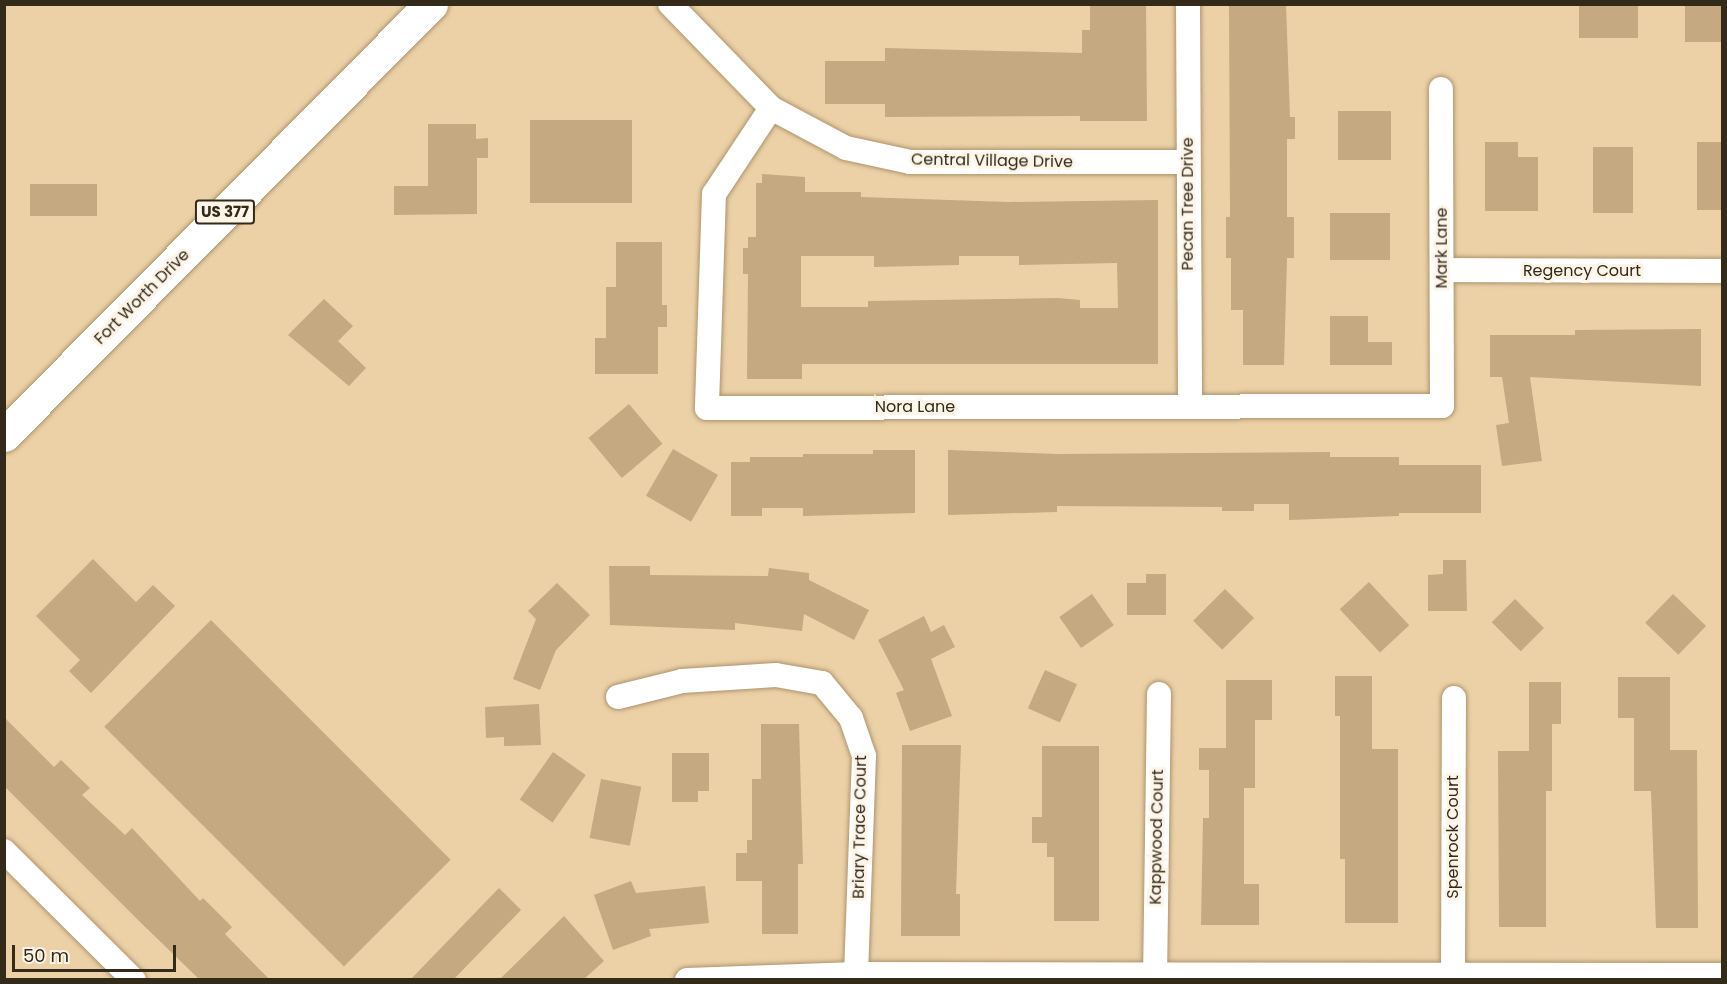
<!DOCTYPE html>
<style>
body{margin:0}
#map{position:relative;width:1727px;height:984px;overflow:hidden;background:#ecd1a7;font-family:Poppins,sans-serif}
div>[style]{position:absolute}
.building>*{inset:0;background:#c4a981;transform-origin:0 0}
.roads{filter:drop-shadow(0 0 2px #ae946c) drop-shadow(0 0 2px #ae946c)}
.street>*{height:24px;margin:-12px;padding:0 12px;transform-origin:12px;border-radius:12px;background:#fff}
.primary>*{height:33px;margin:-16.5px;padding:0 16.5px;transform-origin:16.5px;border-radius:16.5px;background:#fff}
span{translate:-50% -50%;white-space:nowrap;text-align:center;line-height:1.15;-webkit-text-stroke:6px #fdf5e8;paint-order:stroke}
.shield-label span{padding:2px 4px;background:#fdf5e8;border:2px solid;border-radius:4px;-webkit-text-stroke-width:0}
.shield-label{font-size:15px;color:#342a1a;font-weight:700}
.street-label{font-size:16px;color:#342a1a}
.frame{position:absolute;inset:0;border:6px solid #342a1a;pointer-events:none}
.scale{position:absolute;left:12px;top:945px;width:164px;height:27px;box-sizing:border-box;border:3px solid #342a1a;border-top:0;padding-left:8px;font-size:18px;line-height:21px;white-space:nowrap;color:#342a1a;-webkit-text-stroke:4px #fdf5e8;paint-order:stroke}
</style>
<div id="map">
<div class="building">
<i style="clip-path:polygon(1090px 4px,1146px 4px,1147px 121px,1080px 121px,1080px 116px,885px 117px,885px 104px,825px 104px,825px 61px,885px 61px,885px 48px,1082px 53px,1082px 30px,1090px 30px)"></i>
<i style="clip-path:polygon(1229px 4px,1286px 4px,1290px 117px,1295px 117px,1295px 139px,1287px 139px,1287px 217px,1294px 217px,1294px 258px,1287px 258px,1284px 365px,1243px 365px,1243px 310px,1231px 310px,1231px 258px,1226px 258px,1226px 217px,1230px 217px)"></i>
<i style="left:1579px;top:4px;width:59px;height:34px"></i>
<i style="left:1685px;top:4px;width:37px;height:38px"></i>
<i style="left:1338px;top:111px;width:53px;height:49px"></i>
<i style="left:530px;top:120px;width:102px;height:83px"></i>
<i style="clip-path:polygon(428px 124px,476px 124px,476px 139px,488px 138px,488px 158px,477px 158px,477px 214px,394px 215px,394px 186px,428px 186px)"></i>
<i style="clip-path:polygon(1485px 142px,1518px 142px,1518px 157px,1538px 157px,1538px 211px,1485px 211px)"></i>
<i style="left:1697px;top:142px;width:25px;height:68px"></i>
<i style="left:1593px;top:147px;width:40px;height:66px"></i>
<i style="clip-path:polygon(evenodd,762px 174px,805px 177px,805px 192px,861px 192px,861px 197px,1008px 202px,1158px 200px,1158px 364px,802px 364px,802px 379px,747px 379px,748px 274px,743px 274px,743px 248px,748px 248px,748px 237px,756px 237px,756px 183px,762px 183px,762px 174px,801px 256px,874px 256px,874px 267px,959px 265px,959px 256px,1019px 256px,1019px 265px,1117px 263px,1118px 308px,1080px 308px,1080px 300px,1058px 298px,868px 301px,868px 307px,801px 307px,801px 256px)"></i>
<i style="left:30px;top:184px;width:67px;height:32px"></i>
<i style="left:1330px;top:213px;width:60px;height:47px"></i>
<i style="clip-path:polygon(616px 242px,662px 242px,662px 305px,667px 305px,667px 327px,658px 327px,658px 374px,595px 374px,595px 338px,606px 338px,606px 287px,616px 287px)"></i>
<i style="clip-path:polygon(324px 299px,353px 326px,338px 341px,366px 368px,349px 386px,288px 335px)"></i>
<i style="clip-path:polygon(1330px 316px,1368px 316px,1368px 342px,1392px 342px,1392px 365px,1330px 365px)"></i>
<i style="clip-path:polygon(1701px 329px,1701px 386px,1530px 377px,1542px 461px,1502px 466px,1496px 425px,1509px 423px,1502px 377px,1490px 377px,1490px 335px,1575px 335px,1575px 330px)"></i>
<i style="left:629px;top:404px;width:52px;height:53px;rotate:50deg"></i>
<i style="left:673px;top:449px;width:52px;height:54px;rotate:30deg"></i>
<i style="clip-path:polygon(873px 450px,915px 450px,915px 513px,803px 516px,803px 508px,762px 508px,762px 516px,731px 516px,731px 462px,750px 462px,750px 457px,803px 457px,803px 454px,873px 454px)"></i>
<i style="clip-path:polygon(948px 450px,1057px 454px,1330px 452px,1330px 457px,1399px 457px,1399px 465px,1481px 465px,1481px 513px,1399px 513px,1399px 516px,1289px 520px,1289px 504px,1254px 504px,1254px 511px,1222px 511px,1222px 507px,1057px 506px,1057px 512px,948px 515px)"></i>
<i style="clip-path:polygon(93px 559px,136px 602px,153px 585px,175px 606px,91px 693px,69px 671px,80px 660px,36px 616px)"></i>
<i style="clip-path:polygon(1443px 560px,1466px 560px,1467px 611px,1428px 611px,1428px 575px,1443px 574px)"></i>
<i style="clip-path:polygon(609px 566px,650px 566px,650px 575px,768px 576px,769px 568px,809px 573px,809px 580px,869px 610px,854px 640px,804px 614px,802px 631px,735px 623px,735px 630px,610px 625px)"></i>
<i style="clip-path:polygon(1146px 574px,1166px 574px,1166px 615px,1127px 615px,1127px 583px,1146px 583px)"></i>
<i style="left:1369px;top:582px;width:59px;height:40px;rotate:47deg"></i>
<i style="clip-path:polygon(557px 583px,590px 615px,556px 650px,540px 690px,513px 679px,536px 619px,528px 611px)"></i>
<i style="left:1225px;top:589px;width:41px;height:45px;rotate:45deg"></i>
<i style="left:1092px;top:594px;width:38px;height:40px;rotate:55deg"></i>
<i style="left:1673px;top:594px;width:46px;height:40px;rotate:44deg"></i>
<i style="left:1515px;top:599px;width:41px;height:33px;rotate:45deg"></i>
<i style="clip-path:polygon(924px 616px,931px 632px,944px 625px,955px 647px,931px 659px,952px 716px,910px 731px,896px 693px,904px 690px,878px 640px)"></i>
<i style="left:211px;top:620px;width:339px;height:151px;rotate:45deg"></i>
<i style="left:1045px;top:670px;width:35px;height:42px;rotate:24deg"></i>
<i style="clip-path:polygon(1335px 676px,1372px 676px,1372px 749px,1398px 749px,1398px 923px,1345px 923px,1345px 859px,1340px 859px,1340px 716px,1335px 716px)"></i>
<i style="clip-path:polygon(1618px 677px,1670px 677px,1670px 750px,1697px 750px,1698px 928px,1656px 928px,1651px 791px,1634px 791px,1634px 718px,1618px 718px)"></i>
<i style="clip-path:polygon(1226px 680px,1272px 680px,1272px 720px,1255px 720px,1255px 788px,1244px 788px,1244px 884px,1259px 884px,1259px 925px,1201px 925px,1203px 818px,1209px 818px,1209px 770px,1199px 770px,1199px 748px,1226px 748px)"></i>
<i style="clip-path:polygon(1529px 682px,1561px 682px,1561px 724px,1552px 724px,1552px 791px,1546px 791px,1546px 927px,1499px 927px,1498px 751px,1529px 751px)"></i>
<i style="clip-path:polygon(539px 704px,541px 745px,504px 746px,504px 737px,486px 738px,485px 707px)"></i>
<i style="clip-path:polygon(4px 717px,54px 767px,61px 760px,90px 788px,82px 795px,125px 835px,132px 828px,200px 901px,203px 898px,232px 927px,225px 934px,270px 980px,200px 980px,138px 920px,4px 786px)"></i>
<i style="clip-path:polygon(761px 724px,799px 724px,803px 864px,798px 864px,798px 934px,762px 934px,762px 881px,736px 881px,736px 853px,747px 853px,747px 840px,752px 840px,752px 779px,761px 779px)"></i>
<i style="clip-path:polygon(902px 745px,961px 745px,956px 894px,960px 894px,960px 936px,901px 936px)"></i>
<i style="clip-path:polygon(1042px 746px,1099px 746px,1099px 921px,1054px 921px,1054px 857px,1047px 857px,1047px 843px,1032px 843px,1032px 817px,1042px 817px)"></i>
<i style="left:553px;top:752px;width:40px;height:58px;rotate:35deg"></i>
<i style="clip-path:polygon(672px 753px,709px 753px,709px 791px,698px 791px,698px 802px,672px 802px)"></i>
<i style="left:601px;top:779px;width:41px;height:60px;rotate:11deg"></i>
<i style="clip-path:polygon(631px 881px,636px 893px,705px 886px,709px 923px,649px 929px,651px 936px,613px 950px,594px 895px)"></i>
<i style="clip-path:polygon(499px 888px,521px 910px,453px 980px,410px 980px)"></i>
<i style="clip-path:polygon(564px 916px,604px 961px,583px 980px,499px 980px)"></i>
</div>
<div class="roads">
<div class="street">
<i style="left:670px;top:4px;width:145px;rotate:45.8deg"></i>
<i style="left:771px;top:108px;width:85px;rotate:28.1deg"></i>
<i style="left:846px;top:148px;width:66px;rotate:12.3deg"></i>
<i style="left:910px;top:162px;width:278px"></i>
<i style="left:1188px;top:4px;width:400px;rotate:89.7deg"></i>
<i style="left:771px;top:108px;width:103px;rotate:123.5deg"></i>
<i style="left:714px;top:194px;width:214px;rotate:91.9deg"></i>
<i style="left:707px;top:408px;width:735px;rotate:-0.16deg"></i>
<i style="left:1442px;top:406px;width:317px;rotate:-90.2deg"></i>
<i style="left:1442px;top:270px;width:280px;rotate:0.2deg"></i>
<i style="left:618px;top:697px;width:66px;rotate:-14deg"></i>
<i style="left:682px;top:681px;width:94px;rotate:-3.7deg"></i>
<i style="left:776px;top:675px;width:47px;rotate:9.9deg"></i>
<i style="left:822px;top:683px;width:45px;rotate:50.4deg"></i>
<i style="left:851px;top:718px;width:40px;rotate:71.1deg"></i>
<i style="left:864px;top:756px;width:218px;rotate:92.1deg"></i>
<i style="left:4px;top:851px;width:183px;rotate:44.8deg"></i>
<i style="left:1453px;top:975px;width:277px;rotate:-89.8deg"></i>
<i style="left:687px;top:980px;width:169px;rotate:-2deg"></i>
<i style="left:856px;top:974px;width:866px;rotate:0.07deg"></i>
<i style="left:1155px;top:980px;width:286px;rotate:-89.2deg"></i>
</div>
<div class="primary">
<i style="left:4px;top:435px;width:607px;rotate:-45.27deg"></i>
</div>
</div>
<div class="shield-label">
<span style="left:225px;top:212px">US 377</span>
</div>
<div class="street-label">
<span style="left:992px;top:161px;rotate:1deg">Central Village Drive</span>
<span style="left:1188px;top:204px;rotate:-90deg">Pecan Tree Drive</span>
<span style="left:1442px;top:248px;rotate:-90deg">Mark Lane</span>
<span style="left:1582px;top:271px">Regency Court</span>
<span style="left:142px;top:297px;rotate:-45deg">Fort Worth Drive</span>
<span style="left:915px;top:407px">Nora Lane</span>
<span style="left:860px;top:827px;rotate:-89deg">Briary Trace Court</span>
<span style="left:1157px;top:837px;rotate:-89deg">Kappwood Court</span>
<span style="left:1453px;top:837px;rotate:-90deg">Spenrock Court</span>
</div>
<div class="frame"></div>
<div class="scale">50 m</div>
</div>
